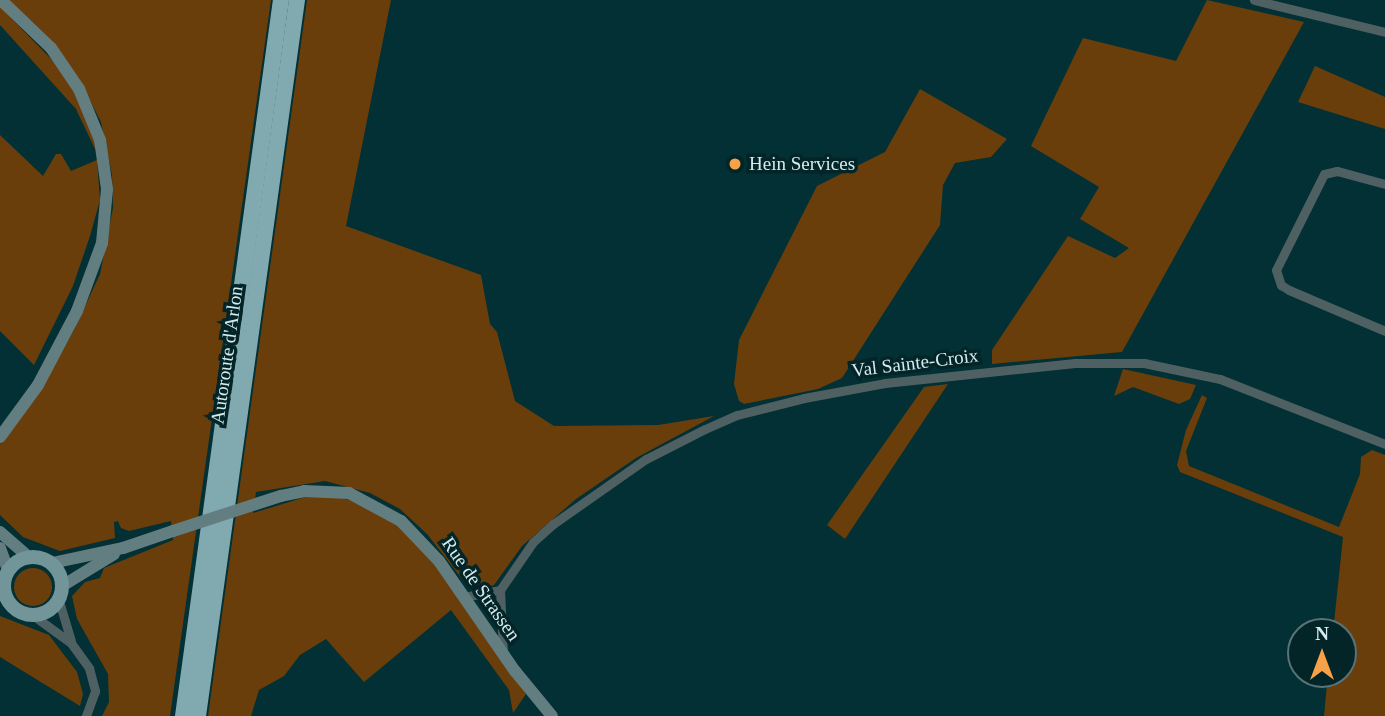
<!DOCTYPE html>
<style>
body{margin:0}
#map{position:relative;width:1385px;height:716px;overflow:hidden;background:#023034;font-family:Georgia,serif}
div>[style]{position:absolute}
.green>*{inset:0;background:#6a3e0a}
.round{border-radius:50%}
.street>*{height:9px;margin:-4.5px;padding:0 4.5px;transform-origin:4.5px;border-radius:4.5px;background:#4f6062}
.secondary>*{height:12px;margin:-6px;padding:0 6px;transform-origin:6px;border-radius:6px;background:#637e81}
.primary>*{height:14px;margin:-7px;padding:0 7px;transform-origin:7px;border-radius:7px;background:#72959a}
.primary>.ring{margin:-7px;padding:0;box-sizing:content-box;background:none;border:14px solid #72959a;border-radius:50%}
.highway>*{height:16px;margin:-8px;padding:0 8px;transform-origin:8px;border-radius:8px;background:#80aab0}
.secondary-bridge>*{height:12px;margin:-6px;padding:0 6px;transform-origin:6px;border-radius:6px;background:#637e81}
.dots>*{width:19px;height:19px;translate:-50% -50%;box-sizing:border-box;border:4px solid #042528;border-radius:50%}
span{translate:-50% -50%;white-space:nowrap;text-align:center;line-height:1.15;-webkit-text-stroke:7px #042528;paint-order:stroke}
.poi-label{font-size:19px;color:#d6ebee}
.left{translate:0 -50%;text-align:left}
.street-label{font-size:19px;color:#d6ebee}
.north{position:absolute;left:1287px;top:618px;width:70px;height:70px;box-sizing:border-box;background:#042528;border:2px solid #587477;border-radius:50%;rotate:0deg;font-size:19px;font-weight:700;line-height:28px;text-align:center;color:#d6ebee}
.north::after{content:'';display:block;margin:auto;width:24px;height:32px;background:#f7a149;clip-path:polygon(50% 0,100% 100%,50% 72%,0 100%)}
</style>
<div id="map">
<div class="green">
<i style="clip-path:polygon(9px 0,271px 0,170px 716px,102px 716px,109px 702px,108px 674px,77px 619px,72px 596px,85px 582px,100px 578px,104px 568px,173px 540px,171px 521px,129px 531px,121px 528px,118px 521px,114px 522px,115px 538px,60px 551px,23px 537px,0 515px,0 444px,38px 395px,74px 330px,100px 274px,113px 208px,112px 175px,101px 122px,78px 77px)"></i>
<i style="clip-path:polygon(307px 0,391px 0,346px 226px,481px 275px,490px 324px,497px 332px,515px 401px,554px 426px,658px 425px,714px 416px,636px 458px,576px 499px,522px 546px,494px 585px,484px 589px,466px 584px,427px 534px,400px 509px,370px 493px,325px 481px,256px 492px,253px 513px,309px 496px,342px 498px,360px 503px,400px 526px,433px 562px,526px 694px,513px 713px,509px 690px,451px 610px,364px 682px,326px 639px,300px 655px,284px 676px,259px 690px,251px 716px,208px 716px)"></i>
<i style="clip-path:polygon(1207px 0,1304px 22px,1122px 352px,992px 364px,992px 350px,1068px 236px,1115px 258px,1129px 248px,1080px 219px,1099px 187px,1031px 146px,1083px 38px,1176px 61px)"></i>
<i style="clip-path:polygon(0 7px,60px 68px,74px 89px,97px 148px,95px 149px,76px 109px,0 25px)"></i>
<i style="clip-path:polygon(1315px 66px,1385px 97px,1385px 129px,1298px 102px)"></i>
<i style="clip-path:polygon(920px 89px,1007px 139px,991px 157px,955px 163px,943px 185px,940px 225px,842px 378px,818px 389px,744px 404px,739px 401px,734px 384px,739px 340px,817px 186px,885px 152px)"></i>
<i style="clip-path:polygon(0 135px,43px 176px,56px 154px,61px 154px,71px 171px,97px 160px,100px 200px,90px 236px,73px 286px,34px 365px,0 331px)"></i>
<i style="clip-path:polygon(1123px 369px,1196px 385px,1190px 399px,1179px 404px,1133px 387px,1114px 396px)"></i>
<i style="clip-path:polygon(948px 384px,845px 539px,827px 525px,924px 387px)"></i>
<i style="clip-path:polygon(1202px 395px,1207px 398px,1186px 451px,1189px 466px,1339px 527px,1360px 474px,1361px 457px,1372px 450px,1385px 455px,1385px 716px,1324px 716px,1328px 674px,1343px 674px,1343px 632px,1333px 632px,1343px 537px,1180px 472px,1177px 465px,1186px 430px)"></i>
<i class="round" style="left:14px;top:568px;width:38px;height:38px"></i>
<i style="clip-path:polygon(0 616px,49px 635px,77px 672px,83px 694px,80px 706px,0 657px)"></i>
</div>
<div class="street">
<i style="left:1254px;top:0;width:135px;rotate:13.7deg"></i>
<i style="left:1385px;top:184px;width:50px;rotate:-164.8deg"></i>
<i style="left:1337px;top:171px;width:13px;rotate:167deg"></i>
<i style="left:1324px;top:174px;width:107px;rotate:116.6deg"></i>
<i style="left:1276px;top:270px;width:16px;rotate:72deg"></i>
<i style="left:1281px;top:285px;width:9px;rotate:32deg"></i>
<i style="left:1289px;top:290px;width:104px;rotate:23.1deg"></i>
<i style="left:464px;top:597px;width:37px;rotate:-11deg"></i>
<i style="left:59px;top:601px;width:42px;rotate:73.3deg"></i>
<i style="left:34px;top:616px;width:46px;rotate:36.1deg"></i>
<i style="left:71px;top:643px;width:31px;rotate:54deg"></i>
<i style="left:89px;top:668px;width:24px;rotate:75deg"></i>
<i style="left:95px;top:691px;width:27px;rotate:110deg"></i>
<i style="left:503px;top:653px;width:63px;rotate:-92.7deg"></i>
<i style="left:500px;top:590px;width:58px;rotate:-55.5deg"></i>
<i style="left:533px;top:542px;width:27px;rotate:-42deg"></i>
<i style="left:553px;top:524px;width:113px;rotate:-35deg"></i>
<i style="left:646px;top:459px;width:66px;rotate:-27deg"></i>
<i style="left:705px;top:429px;width:35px;rotate:-24deg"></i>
<i style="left:737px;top:415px;width:69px;rotate:-14.2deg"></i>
<i style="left:804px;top:398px;width:82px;rotate:-10.5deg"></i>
<i style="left:885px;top:383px;width:191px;rotate:-6deg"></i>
<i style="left:1075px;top:363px;width:69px"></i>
<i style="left:1144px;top:363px;width:78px;rotate:11.9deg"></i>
<i style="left:1220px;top:379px;width:177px;rotate:21.5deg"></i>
</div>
<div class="secondary">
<i style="left:0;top:437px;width:64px;rotate:-53.8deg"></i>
<i style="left:38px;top:385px;width:84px;rotate:-62.2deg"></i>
<i style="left:77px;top:311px;width:72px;rotate:-69.8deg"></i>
<i style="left:102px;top:243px;width:54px;rotate:-84.7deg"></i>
<i style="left:107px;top:189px;width:49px;rotate:-98.1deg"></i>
<i style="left:100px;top:140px;width:55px;rotate:-112.4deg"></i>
<i style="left:79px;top:89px;width:50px;rotate:-124.3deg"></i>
<i style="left:51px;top:48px;width:69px;rotate:-136.2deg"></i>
<i style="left:281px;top:496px;width:24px;rotate:-12deg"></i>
<i style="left:304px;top:491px;width:45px;rotate:2.5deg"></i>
<i style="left:349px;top:493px;width:59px;rotate:28.3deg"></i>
<i style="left:401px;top:521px;width:55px;rotate:46.5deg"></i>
<i style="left:439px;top:561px;width:134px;rotate:55.4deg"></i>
<i style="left:515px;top:671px;width:58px;rotate:50.6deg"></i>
<i style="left:0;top:532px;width:38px;rotate:41deg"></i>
<i style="left:0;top:548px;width:23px;rotate:70deg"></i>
<i style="left:52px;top:563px;width:73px;rotate:-11.9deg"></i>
<i style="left:123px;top:548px;width:53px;rotate:-18.8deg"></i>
<i style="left:62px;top:586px;width:61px;rotate:-31.6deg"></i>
</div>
<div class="primary">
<i class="ring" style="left:4px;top:557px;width:44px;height:44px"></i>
</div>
<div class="highway">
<i style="left:183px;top:716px;width:723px;rotate:-82.21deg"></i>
<i style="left:198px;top:716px;width:723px;rotate:-82.13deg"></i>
</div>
<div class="secondary-bridge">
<i style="left:173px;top:531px;width:114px;rotate:-18deg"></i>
</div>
<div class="dots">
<i style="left:735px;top:164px;background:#f7a149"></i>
</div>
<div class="poi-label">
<span class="left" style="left:749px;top:164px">Hein Services</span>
</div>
<div class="street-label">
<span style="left:227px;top:355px;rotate:-82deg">Autoroute d'Arlon</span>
<span style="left:915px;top:363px;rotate:-7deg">Val Sainte-Croix</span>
<span style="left:481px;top:589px;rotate:55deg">Rue de Strassen</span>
</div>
<div class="north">N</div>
</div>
